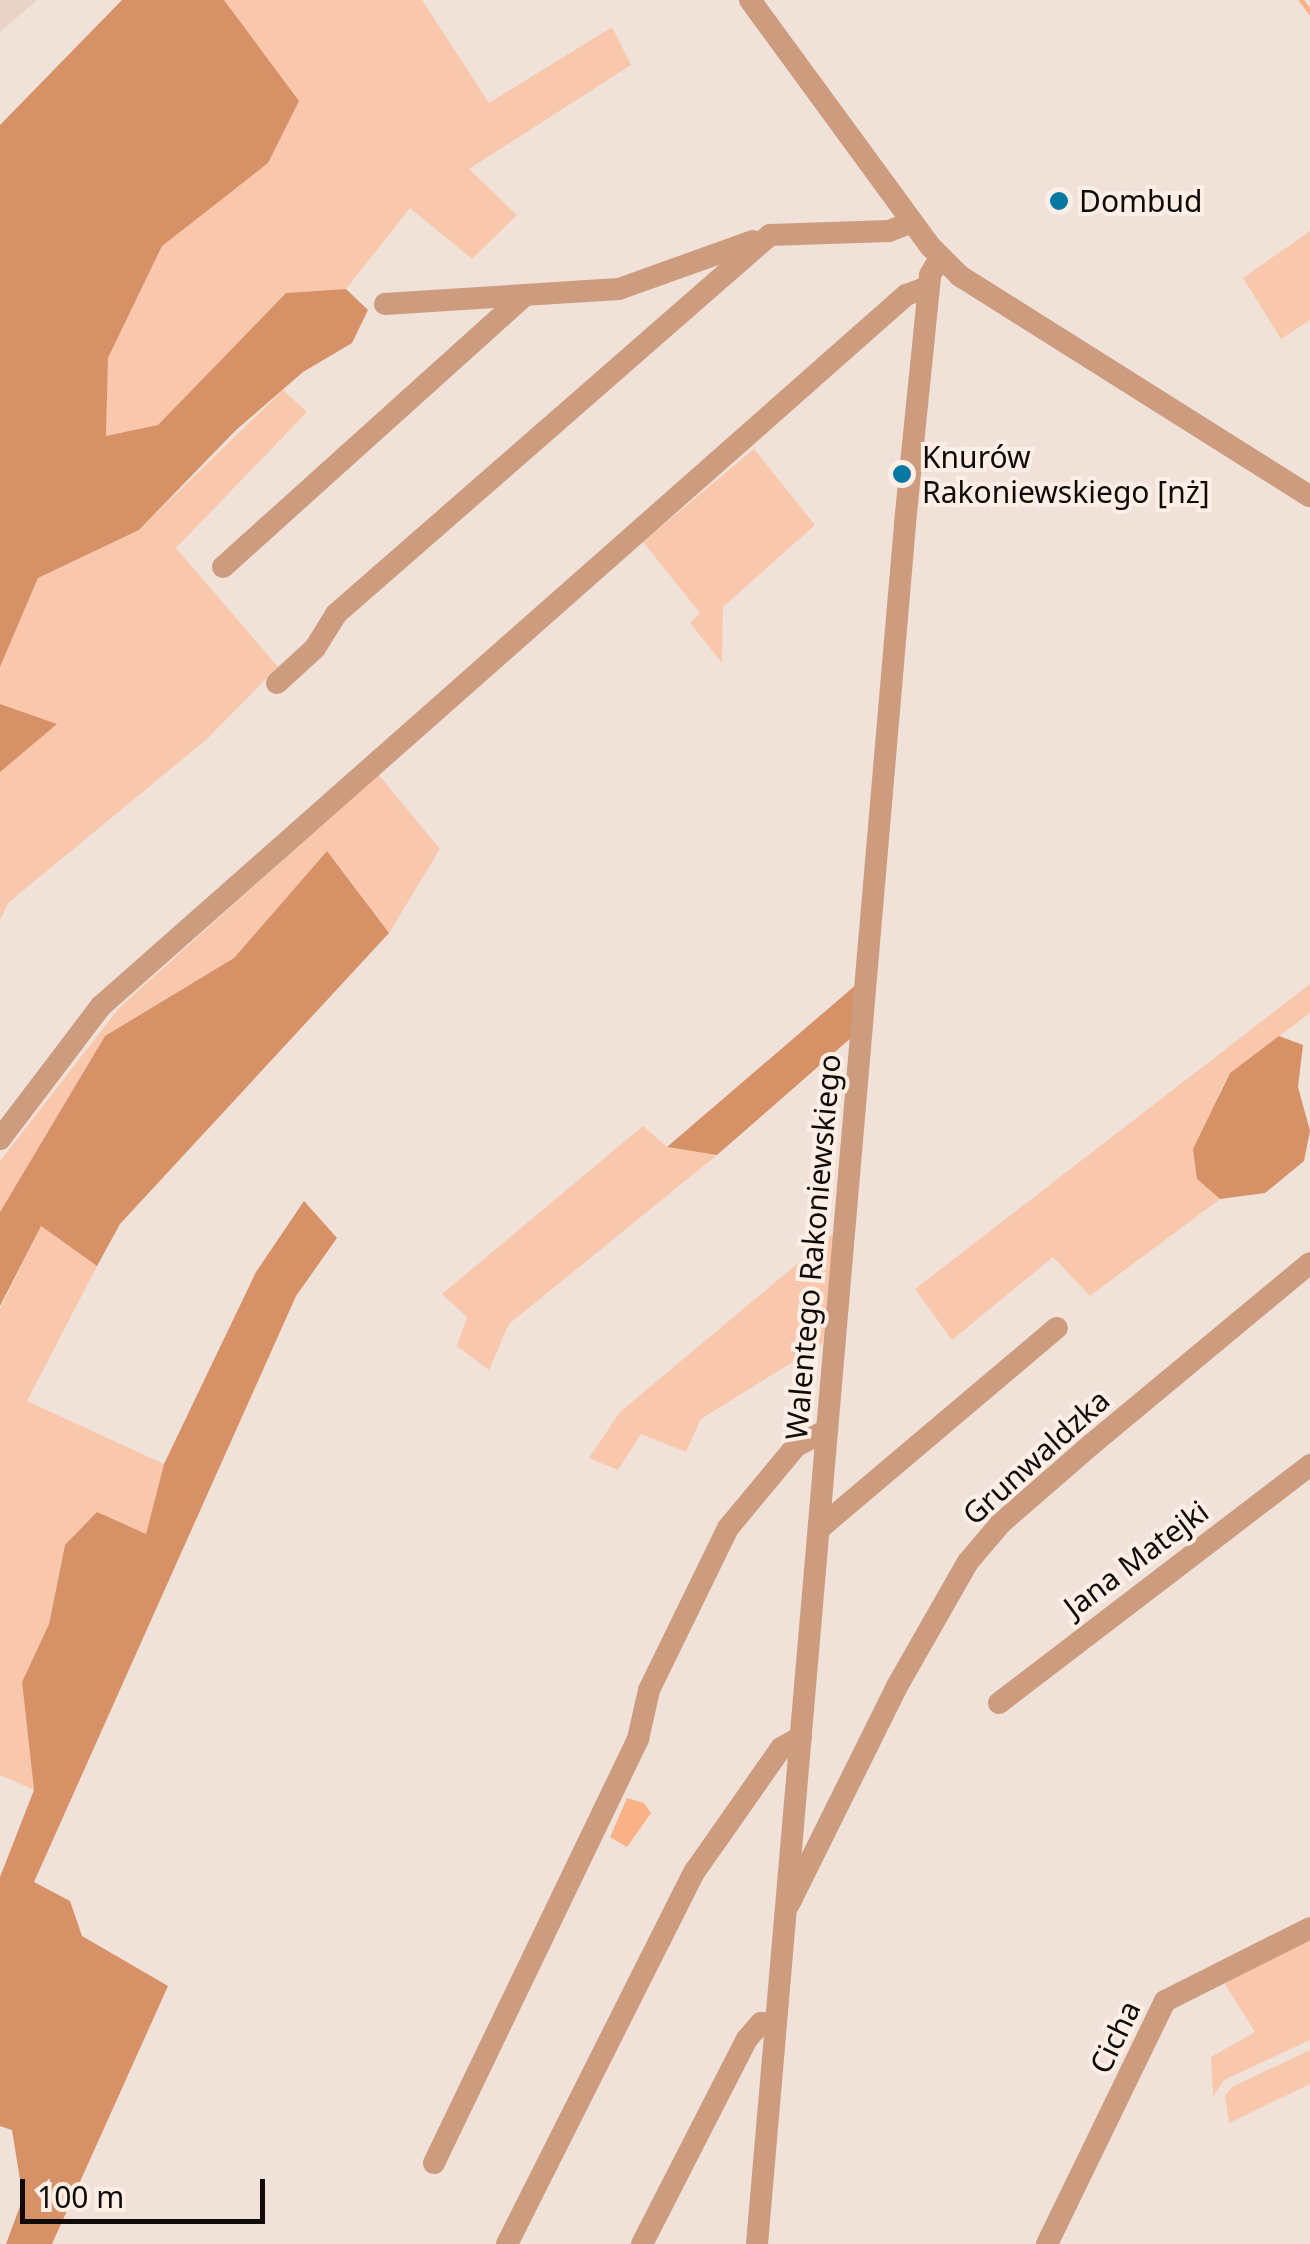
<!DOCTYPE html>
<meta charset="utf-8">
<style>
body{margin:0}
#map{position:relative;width:1310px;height:2244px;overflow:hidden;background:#f0e1d9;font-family:"Noto Sans",sans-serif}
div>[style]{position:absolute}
.built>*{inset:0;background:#e8d3c6}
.green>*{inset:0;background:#f9c8ac}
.forest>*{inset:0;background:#d79167}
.water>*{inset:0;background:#f9b186}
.stream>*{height:5px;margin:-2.5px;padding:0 2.5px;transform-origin:2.5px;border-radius:2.5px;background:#f9b186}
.minor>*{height:22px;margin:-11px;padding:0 11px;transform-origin:11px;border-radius:11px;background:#cd9b7d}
.dots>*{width:28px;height:28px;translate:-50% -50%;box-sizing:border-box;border:5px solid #fdeee6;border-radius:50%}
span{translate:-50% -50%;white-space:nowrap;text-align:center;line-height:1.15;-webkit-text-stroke:8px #fdeee6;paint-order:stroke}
.poi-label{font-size:30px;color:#100b09}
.left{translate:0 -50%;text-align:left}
.street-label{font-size:30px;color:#100b09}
.scale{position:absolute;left:20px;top:2179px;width:245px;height:45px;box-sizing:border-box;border:5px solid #100b09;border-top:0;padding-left:12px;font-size:30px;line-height:35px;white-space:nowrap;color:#100b09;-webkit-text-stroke:8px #fdeee6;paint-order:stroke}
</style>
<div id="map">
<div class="built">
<i style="clip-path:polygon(0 0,37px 0,0 32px)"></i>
</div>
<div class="green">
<i style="clip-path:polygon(224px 0,422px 0,489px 103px,612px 27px,631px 65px,469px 169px,517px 215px,472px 259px,410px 208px,346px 289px,286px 293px,158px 426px,106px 437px,108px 358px,162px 246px,299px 102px)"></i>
<i style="clip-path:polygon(1310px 231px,1310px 320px,1281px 339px,1243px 278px)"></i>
<i style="clip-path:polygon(283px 390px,307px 412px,176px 548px,278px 667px,207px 739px,8px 903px,0 920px,0 769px,56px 725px,0 704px,0 667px,38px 578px,139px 530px)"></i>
<i style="clip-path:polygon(754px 449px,815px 525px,723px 607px,722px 663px,690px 623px,700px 613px,643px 542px)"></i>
<i style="clip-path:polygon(378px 774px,440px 849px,389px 933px,327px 851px,234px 958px,105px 1036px,0 1212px,0 1161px,119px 1008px)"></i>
<i style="clip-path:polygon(1310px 984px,1310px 1013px,1230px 1073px,1220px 1091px,1197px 1179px,1220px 1199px,1090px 1296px,1053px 1257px,952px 1340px,915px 1289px)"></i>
<i style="clip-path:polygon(643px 1126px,667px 1147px,717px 1155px,509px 1324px,489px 1370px,457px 1346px,467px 1317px,442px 1294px)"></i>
<i style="clip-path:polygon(41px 1225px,97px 1266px,27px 1401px,164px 1464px,146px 1535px,65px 1545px,49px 1624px,22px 1682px,34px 1790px,0 1775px,0 1309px)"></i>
<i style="clip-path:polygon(834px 1233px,823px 1343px,701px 1419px,686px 1452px,641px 1434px,618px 1470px,589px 1458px,620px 1412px)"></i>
<i style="clip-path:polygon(1310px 1932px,1310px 2040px,1224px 2080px,1213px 2097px,1211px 2057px,1255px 2032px,1221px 1978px)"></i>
<i style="clip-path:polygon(1310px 2050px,1310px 2084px,1229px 2123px,1225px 2096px,1232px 2087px)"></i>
</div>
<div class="forest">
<i style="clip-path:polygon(122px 0,224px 0,299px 101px,268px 163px,162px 246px,108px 358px,106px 436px,158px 425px,286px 293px,346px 289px,368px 310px,352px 343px,303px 372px,235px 431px,139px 530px,38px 578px,0 667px,0 125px)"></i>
<i style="clip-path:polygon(0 704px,57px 724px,0 772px)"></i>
<i style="clip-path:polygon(327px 851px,389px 933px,120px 1224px,97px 1266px,41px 1226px,0 1306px,0 1212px,105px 1036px,234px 958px)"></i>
<i style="clip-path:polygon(857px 984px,852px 1037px,717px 1155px,667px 1147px)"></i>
<i style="clip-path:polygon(1279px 1036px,1303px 1045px,1298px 1087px,1310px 1131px,1304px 1161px,1265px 1193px,1220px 1199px,1197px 1179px,1193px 1149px,1230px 1073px)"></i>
<i style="clip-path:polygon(304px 1201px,337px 1238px,296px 1296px,34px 1882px,70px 1901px,82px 1936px,168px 1986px,52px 2244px,6px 2244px,23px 2198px,12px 2130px,0 2126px,0 1877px,34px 1790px,22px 1682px,49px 1624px,65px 1545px,97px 1512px,146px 1534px,164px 1464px,256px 1272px)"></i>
</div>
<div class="water">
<i style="clip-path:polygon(627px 1798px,644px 1803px,651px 1813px,627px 1847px,610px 1837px)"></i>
</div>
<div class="stream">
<i style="left:1301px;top:0;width:15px;rotate:53deg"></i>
</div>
<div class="minor">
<i style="left:750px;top:0;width:306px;rotate:53.8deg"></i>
<i style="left:931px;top:247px;width:41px;rotate:45deg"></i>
<i style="left:960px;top:276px;width:413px;rotate:32.2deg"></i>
<i style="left:385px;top:304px;width:234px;rotate:-3.7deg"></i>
<i style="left:619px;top:289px;width:142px;rotate:-19.7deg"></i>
<i style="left:223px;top:567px;width:405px;rotate:-42deg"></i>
<i style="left:277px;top:683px;width:52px;rotate:-42.6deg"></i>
<i style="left:315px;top:648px;width:40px;rotate:-58deg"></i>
<i style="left:336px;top:614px;width:576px;rotate:-41.13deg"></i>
<i style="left:770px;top:235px;width:119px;rotate:-1.9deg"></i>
<i style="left:889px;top:231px;width:25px;rotate:-21deg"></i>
<i style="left:0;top:1139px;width:167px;rotate:-52.8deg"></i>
<i style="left:101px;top:1006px;width:1074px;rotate:-41.45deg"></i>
<i style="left:906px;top:295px;width:23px;rotate:-20deg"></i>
<i style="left:820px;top:1528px;width:310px;rotate:-40.2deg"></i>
<i style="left:999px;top:1703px;width:392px;rotate:-37.4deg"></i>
<i style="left:789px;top:1904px;width:241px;rotate:-63.6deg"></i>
<i style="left:896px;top:1688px;width:145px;rotate:-60.3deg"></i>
<i style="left:968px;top:1562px;width:51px;rotate:-49.8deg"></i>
<i style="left:1001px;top:1523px;width:121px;rotate:-41deg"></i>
<i style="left:1092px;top:1444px;width:283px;rotate:-39.7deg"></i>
<i style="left:434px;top:2163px;width:471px;rotate:-64.3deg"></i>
<i style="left:638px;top:1739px;width:50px;rotate:-77.3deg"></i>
<i style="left:649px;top:1690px;width:180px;rotate:-64deg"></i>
<i style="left:728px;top:1528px;width:107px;rotate:-50.3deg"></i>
<i style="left:796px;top:1446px;width:35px;rotate:-27deg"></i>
<i style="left:507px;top:2244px;width:418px;rotate:-63.3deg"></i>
<i style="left:695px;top:1871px;width:150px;rotate:-55deg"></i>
<i style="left:781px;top:1748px;width:23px;rotate:-29deg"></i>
<i style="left:642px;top:2244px;width:230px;rotate:-62.9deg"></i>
<i style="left:747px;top:2039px;width:21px;rotate:-49deg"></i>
<i style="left:761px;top:2023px;width:15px"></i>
<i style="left:757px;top:2244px;width:1727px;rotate:-85.08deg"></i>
<i style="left:905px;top:523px;width:249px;rotate:-84.2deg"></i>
<i style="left:930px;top:275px;width:20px;rotate:-60deg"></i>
<i style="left:1047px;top:2244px;width:270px;rotate:-64.1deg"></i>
<i style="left:1165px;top:2001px;width:162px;rotate:-26.7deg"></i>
</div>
<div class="dots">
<i style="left:1059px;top:201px;background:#0678a2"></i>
<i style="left:902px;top:474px;background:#0678a2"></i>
</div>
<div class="poi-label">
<span class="left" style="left:1079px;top:201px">Dombud</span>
<span class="left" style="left:922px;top:474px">Knurów<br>Rakoniewskiego [nż]</span>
</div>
<div class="street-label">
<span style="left:813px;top:1247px;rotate:-85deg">Walentego Rakoniewskiego</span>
<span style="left:1036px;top:1457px;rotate:-42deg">Grunwaldzka</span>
<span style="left:1136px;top:1559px;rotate:-37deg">Jana Matejki</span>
<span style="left:1115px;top:2037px;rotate:-64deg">Cicha</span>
</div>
<div class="scale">100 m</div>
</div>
